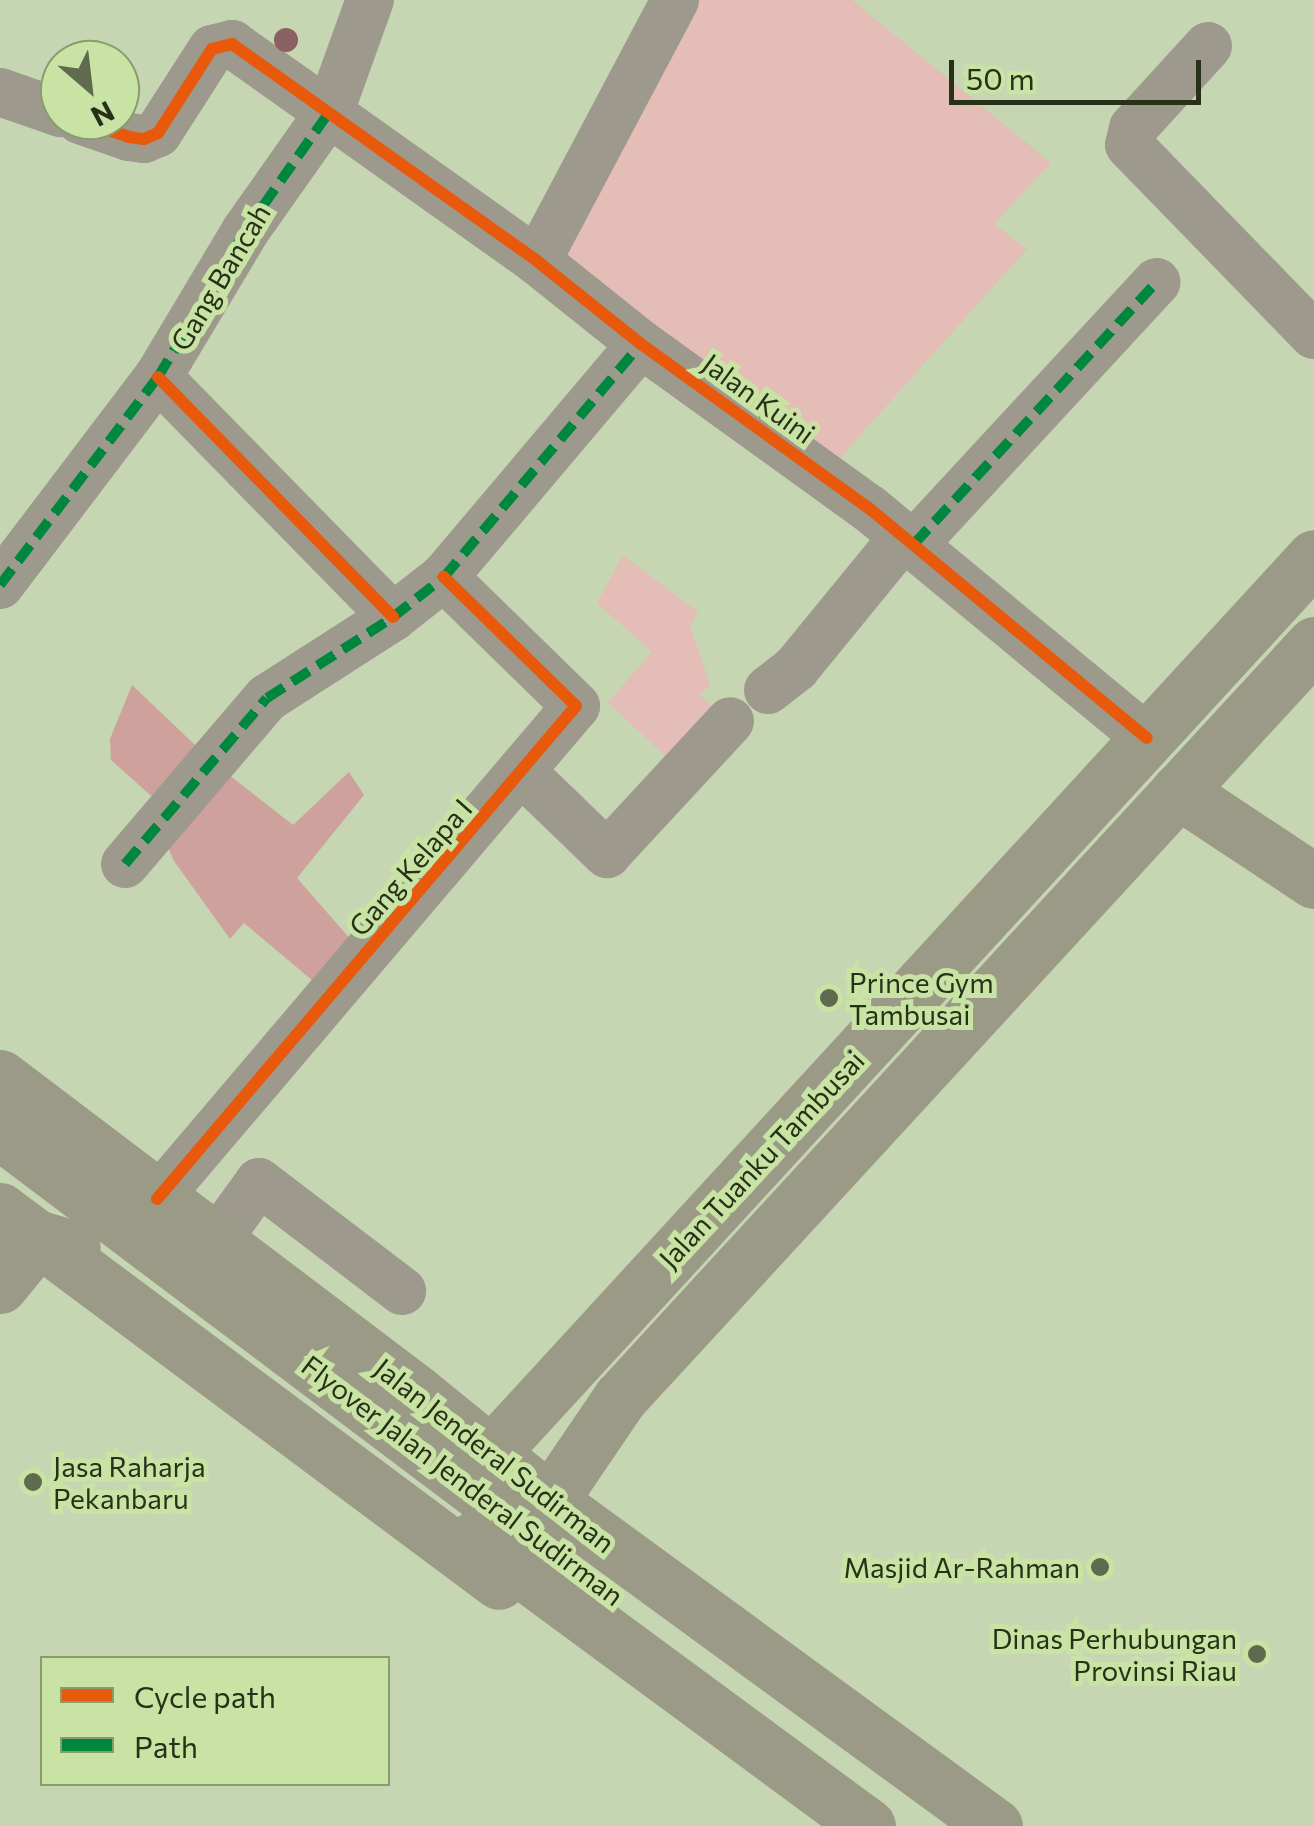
<!DOCTYPE html>
<style>
body{margin:0}
#map{position:relative;width:1314px;height:1826px;overflow:hidden;background:#c6d5b2;font-family:Commissioner,sans-serif}
div>[style]{position:absolute}
.green>*{inset:0;background:#e4bdb6}
.forest>*{inset:0;background:#cea19d}
.minor>*{height:48px;margin:-24px;padding:0 24px;transform-origin:24px;border-radius:24px;background:#9d998d}
.major>*{height:55px;margin:-27.5px;padding:0 27.5px;transform-origin:27.5px;border-radius:27.5px;background:#9b9a87}
.quiet>*{height:10px;margin-top:-5px;transform-origin:0;background:repeating-linear-gradient(90deg,#00873e 0 20px,transparent 0 30px)}
.cycleway>*{height:12px;margin:-6px;padding:0 6px;transform-origin:6px;border-radius:6px;background:#e8590c}
.trees>*{width:24px;height:24px;margin:-12px;border-radius:50%;background:#8a6063}
.dots>*{width:28px;height:28px;translate:-50% -50%;box-sizing:border-box;border:5px solid #c8e3a4;border-radius:50%}
span{translate:-50% -50%;white-space:nowrap;text-align:center;line-height:1.15;-webkit-text-stroke:10px #c8e3a4;paint-order:stroke}
.street-label{font-size:28px;color:#273118}
.poi-label{font-size:28px;color:#273118}
.left{translate:0 -50%;text-align:left}
.right{translate:-100% -50%;text-align:right}
.legend{position:absolute;left:40px;top:1656px;width:350px;height:130px;box-sizing:border-box;background:#c8e3a4;border:2px solid #889c6c;margin:0;padding:12px 18px;list-style:none;font-size:30px;color:#273118}
.legend li{display:flex;align-items:center;gap:20px;height:50px}
.legend b{width:50px;border:2px solid #889c6c}
.north{position:absolute;left:40px;top:40px;width:100px;height:100px;box-sizing:border-box;background:#c8e3a4;border:2px solid #889c6c;border-radius:50%;rotate:152deg;font-size:28px;font-weight:700;line-height:40px;text-align:center;color:#273118}
.north::after{content:'';display:block;margin:auto;width:35px;height:45px;background:#5f6a4e;clip-path:polygon(50% 0,100% 100%,50% 72%,0 100%)}
.scale{position:absolute;left:949px;top:60px;width:252px;height:45px;box-sizing:border-box;border:5px solid #273118;border-top:0;padding-left:12px;font-size:30px;line-height:35px;white-space:nowrap;color:#273118;-webkit-text-stroke:8px #c8e3a4;paint-order:stroke}
</style>
<div id="map">
<div class="green">
<i style="clip-path:polygon(689px 0,852px 0,1051px 163px,994px 224px,1027px 249px,838px 460px,549px 248px)"></i>
<i style="clip-path:polygon(623px 555px,698px 612px,690px 626px,710px 684px,700px 695px,730px 721px,681px 771px,608px 702px,652px 652px,597px 603px)"></i>
</div>
<div class="forest">
<i style="clip-path:polygon(132px 685px,215px 764px,293px 825px,349px 772px,364px 795px,297px 878px,366px 957px,331px 996px,244px 923px,230px 939px,174px 861px,163px 836px,169px 812px,111px 760px,110px 739px)"></i>
</div>
<div class="minor">
<i style="left:1208px;top:46px;width:111px;rotate:132.4deg"></i>
<i style="left:1133px;top:128px;width:17px;rotate:103deg"></i>
<i style="left:1129px;top:145px;width:265px;rotate:45.8deg"></i>
<i style="left:0;top:92px;width:64px;rotate:19.3deg"></i>
<i style="left:80px;top:120px;width:52px;rotate:19.1deg"></i>
<i style="left:129px;top:137px;width:15px;rotate:8deg"></i>
<i style="left:144px;top:139px;width:15px;rotate:-23deg"></i>
<i style="left:158px;top:133px;width:100px;rotate:-57.3deg"></i>
<i style="left:212px;top:49px;width:21px;rotate:-14deg"></i>
<i style="left:232px;top:44px;width:374px;rotate:35.4deg"></i>
<i style="left:537px;top:261px;width:133px;rotate:38.6deg"></i>
<i style="left:641px;top:344px;width:282px;rotate:35.8deg"></i>
<i style="left:870px;top:509px;width:359px;rotate:39.6deg"></i>
<i style="left:537px;top:261px;width:295px;rotate:-62.1deg"></i>
<i style="left:158px;top:377px;width:336px;rotate:45.6deg"></i>
<i style="left:914px;top:544px;width:357px;rotate:-47.2deg"></i>
<i style="left:0;top:585px;width:261px;rotate:-52.8deg"></i>
<i style="left:158px;top:377px;width:171px;rotate:-59.1deg"></i>
<i style="left:246px;top:230px;width:146px;rotate:-54.8deg"></i>
<i style="left:330px;top:111px;width:118px;rotate:-70.2deg"></i>
<i style="left:768px;top:690px;width:36px;rotate:-38deg"></i>
<i style="left:796px;top:668px;width:171px;rotate:-50.7deg"></i>
<i style="left:523px;top:773px;width:117px;rotate:44deg"></i>
<i style="left:607px;top:854px;width:181px;rotate:-47.2deg"></i>
<i style="left:125px;top:864px;width:218px;rotate:-49.5deg"></i>
<i style="left:267px;top:698px;width:150px;rotate:-32.7deg"></i>
<i style="left:393px;top:617px;width:65px;rotate:-38.1deg"></i>
<i style="left:444px;top:577px;width:305px;rotate:-49.8deg"></i>
<i style="left:157px;top:1199px;width:647px;rotate:-49.64deg"></i>
<i style="left:576px;top:706px;width:185px;rotate:-135.7deg"></i>
<i style="left:215px;top:1243px;width:75px;rotate:-54.2deg"></i>
<i style="left:259px;top:1182px;width:180px;rotate:37.3deg"></i>
</div>
<div class="major">
<i style="left:1178px;top:791px;width:163px;rotate:33.5deg"></i>
<i style="left:0;top:1077px;width:522px;rotate:37.13deg"></i>
<i style="left:416px;top:1392px;width:173px;rotate:39.1deg"></i>
<i style="left:550px;top:1501px;width:551px;rotate:36.14deg"></i>
<i style="left:0;top:1132px;width:687px;rotate:36.95deg"></i>
<i style="left:0;top:1210px;width:622px;rotate:36.7deg"></i>
<i style="left:0;top:1286px;width:62px;rotate:-50.9deg"></i>
<i style="left:39px;top:1238px;width:35px;rotate:16deg"></i>
<i style="left:492px;top:1452px;width:1215px;rotate:-47.43deg"></i>
<i style="left:550px;top:1501px;width:125px;rotate:-55.8deg"></i>
<i style="left:620px;top:1398px;width:1025px;rotate:-47.37deg"></i>
<i style="left:476px;top:1537px;width:487px;rotate:36.4deg"></i>
</div>
<div class="quiet">
<i style="left:914px;top:544px;width:357px;rotate:-47.2deg"></i>
<i style="left:0;top:585px;width:261px;rotate:-52.8deg"></i>
<i style="left:158px;top:377px;width:171px;rotate:-59.1deg"></i>
<i style="left:246px;top:230px;width:146px;rotate:-54.8deg"></i>
<i style="left:125px;top:864px;width:218px;rotate:-49.5deg"></i>
<i style="left:267px;top:698px;width:150px;rotate:-32.7deg"></i>
<i style="left:393px;top:617px;width:65px;rotate:-38.1deg"></i>
<i style="left:444px;top:577px;width:305px;rotate:-49.8deg"></i>
</div>
<div class="cycleway">
<i style="left:80px;top:120px;width:52px;rotate:19.1deg"></i>
<i style="left:129px;top:137px;width:15px;rotate:8deg"></i>
<i style="left:144px;top:139px;width:15px;rotate:-23deg"></i>
<i style="left:158px;top:133px;width:100px;rotate:-57.3deg"></i>
<i style="left:212px;top:49px;width:21px;rotate:-14deg"></i>
<i style="left:232px;top:44px;width:374px;rotate:35.4deg"></i>
<i style="left:537px;top:261px;width:133px;rotate:38.6deg"></i>
<i style="left:641px;top:344px;width:282px;rotate:35.8deg"></i>
<i style="left:870px;top:509px;width:359px;rotate:39.6deg"></i>
<i style="left:158px;top:377px;width:336px;rotate:45.6deg"></i>
<i style="left:157px;top:1199px;width:647px;rotate:-49.64deg"></i>
<i style="left:576px;top:706px;width:185px;rotate:-135.7deg"></i>
</div>
<div class="trees">
<i style="left:286px;top:40px"></i>
</div>
<div class="dots">
<i style="left:829px;top:998px;background:#5f6a4e"></i>
<i style="left:33px;top:1482px;background:#5f6a4e"></i>
<i style="left:1100px;top:1567px;background:#5f6a4e"></i>
<i style="left:1257px;top:1654px;background:#5f6a4e"></i>
</div>
<div class="street-label">
<span style="left:220px;top:277px;rotate:-59deg">Gang Bancah</span>
<span style="left:759px;top:398px;rotate:36deg">Jalan Kuini</span>
<span style="left:410px;top:867px;rotate:-49deg">Gang Kelapa I</span>
<span style="left:761px;top:1159px;rotate:-47deg">Jalan Tuanku Tambusai</span>
<span style="left:495px;top:1455px;rotate:38deg">Jalan Jenderal Sudirman</span>
<span style="left:463px;top:1480px;rotate:37deg">Flyover Jalan Jenderal Sudirman</span>
</div>
<div class="poi-label">
<span class="left" style="left:849px;top:998px">Prince Gym<br>Tambusai</span>
<span class="left" style="left:53px;top:1482px">Jasa Raharja<br>Pekanbaru</span>
<span class="right" style="left:1080px;top:1567px">Masjid Ar-Rahman</span>
<span class="right" style="left:1237px;top:1654px">Dinas Perhubungan<br>Provinsi Riau</span>
</div>
<ul class="legend">
<li><b style="height:12px;background:#e8590c"></b>Cycle path</li>
<li><b style="height:12px;background:#00873e"></b>Path</li>
</ul>
<div class="north">N</div>
<div class="scale">50 m</div>
</div>
